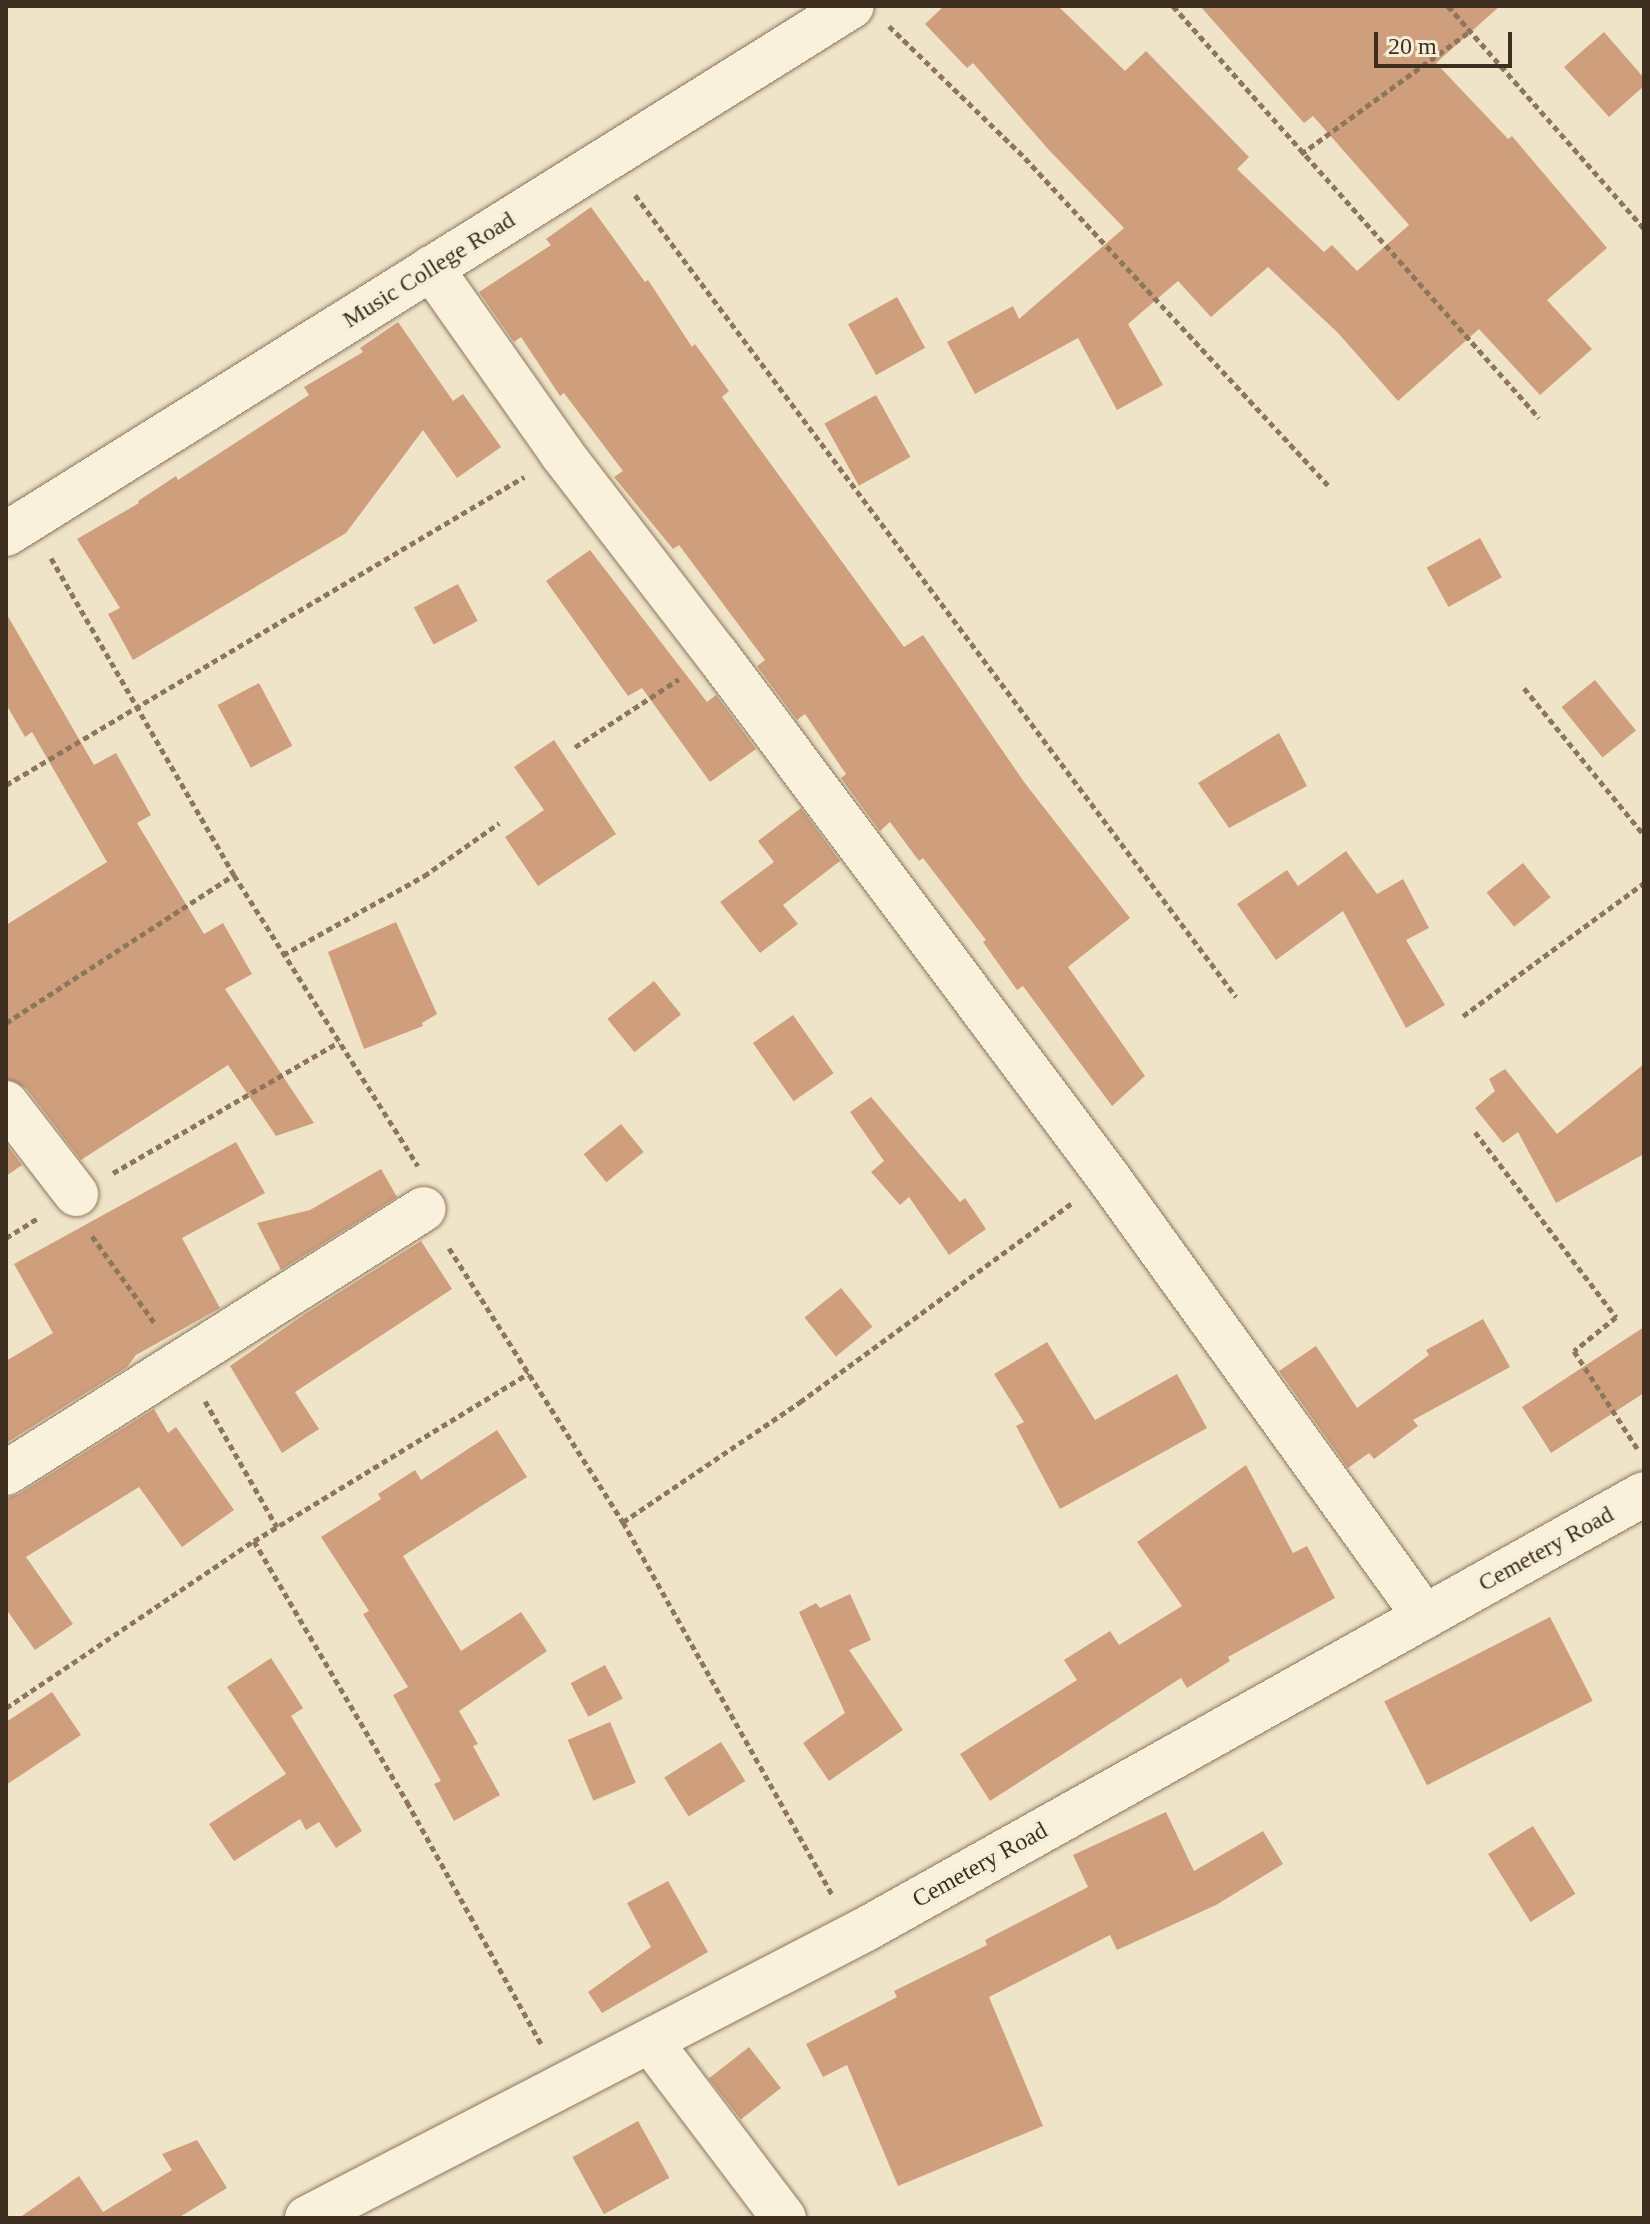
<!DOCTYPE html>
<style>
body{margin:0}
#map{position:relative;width:1650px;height:2224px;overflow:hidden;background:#f0e4c8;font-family:Georgia,serif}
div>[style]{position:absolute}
.building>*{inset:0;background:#cf9f7d;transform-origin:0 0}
.path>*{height:5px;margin-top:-2.5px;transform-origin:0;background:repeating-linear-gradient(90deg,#8d765c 0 6px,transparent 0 10px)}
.roads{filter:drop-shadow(0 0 2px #8d765c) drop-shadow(0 0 2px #8d765c)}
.minor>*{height:44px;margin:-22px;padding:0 22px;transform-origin:22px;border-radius:22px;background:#faf1dc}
span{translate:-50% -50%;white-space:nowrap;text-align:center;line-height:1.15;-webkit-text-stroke:7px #f7eed8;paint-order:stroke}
.street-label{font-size:24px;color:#3d2e20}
.frame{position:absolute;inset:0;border:8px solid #3d2e20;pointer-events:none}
.scale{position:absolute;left:1374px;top:32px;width:138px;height:36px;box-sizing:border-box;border:4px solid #3d2e20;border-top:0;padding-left:10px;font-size:24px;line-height:28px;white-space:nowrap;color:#3d2e20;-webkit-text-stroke:6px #f7eed8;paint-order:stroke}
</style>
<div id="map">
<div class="building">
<i style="clip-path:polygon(944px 6px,1058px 6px,1125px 71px,1146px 51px,1249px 157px,1237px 169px,1324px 252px,1332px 245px,1357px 271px,1409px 225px,1313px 116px,1304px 123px,1200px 6px,1500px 6px,1436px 63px,1508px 139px,1512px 136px,1607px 248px,1547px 300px,1592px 349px,1540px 395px,1479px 329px,1398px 401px,1338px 333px,1268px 267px,1211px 317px,1178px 281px,1128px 324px,1163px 385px,1117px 410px,1078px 338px,975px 394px,947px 342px,1013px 306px,1019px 319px,1124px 228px,1048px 149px,973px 63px,967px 68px,925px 24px)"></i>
<i style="clip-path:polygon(1604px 32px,1644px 78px,1644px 86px,1609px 117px,1564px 67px)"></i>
<i style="clip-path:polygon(591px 207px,645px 282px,648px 280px,692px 347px,695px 344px,729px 391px,722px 397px,904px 647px,923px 635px,1024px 782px,1130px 918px,1068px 967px,1145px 1076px,1112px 1106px,1023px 986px,1017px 990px,983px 942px,986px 940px,923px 858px,919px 861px,890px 822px,880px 831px,841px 778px,846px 774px,805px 714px,797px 720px,757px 666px,765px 660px,679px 545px,673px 549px,614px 477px,623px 471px,564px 393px,560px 396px,521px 337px,514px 342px,479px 292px,551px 245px,546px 239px)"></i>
<i style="left:897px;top:297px;width:58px;height:56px;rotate:61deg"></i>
<i style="clip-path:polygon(398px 322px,453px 401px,463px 394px,501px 447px,457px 478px,423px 430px,346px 533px,133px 660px,108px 614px,120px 608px,77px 539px,139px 503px,138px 501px,176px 476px,178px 480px,309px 395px,304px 387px,363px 352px,360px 348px)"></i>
<i style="left:876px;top:395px;width:71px;height:59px;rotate:61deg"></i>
<i style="left:1480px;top:538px;width:45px;height:61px;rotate:61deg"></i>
<i style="clip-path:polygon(590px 550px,707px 702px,716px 695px,756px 749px,710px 782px,642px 688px,628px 696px,546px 581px)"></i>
<i style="left:458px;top:584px;width:42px;height:50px;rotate:62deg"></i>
<i style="clip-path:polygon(6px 613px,94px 765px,116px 753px,151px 815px,137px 823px,204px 934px,223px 923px,252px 974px,225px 989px,314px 1123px,276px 1136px,228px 1065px,81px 1160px,26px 1088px,6px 1079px,6px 925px,107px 862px,32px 732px,25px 737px,6px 704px)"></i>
<i style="left:1595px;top:680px;width:65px;height:43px;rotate:51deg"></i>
<i style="left:259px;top:683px;width:71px;height:47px;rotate:62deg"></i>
<i style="clip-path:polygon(1279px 733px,1307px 786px,1229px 828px,1198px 783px)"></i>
<i style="clip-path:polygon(554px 740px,616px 834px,538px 886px,505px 837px,544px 810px,514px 767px)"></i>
<i style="clip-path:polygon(801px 808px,840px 861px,783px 905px,798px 924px,760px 953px,720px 902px,774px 862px,758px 841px)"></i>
<i style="clip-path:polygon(1346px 851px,1377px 894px,1403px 879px,1429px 928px,1406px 940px,1445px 1005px,1406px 1028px,1343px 911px,1276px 960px,1237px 904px,1287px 870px,1298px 886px)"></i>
<i style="left:1523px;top:863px;width:44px;height:47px;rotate:51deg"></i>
<i style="clip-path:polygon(396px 922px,437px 1014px,422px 1023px,423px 1026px,364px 1049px,328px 952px)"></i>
<i style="left:654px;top:981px;width:43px;height:60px;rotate:51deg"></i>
<i style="left:793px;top:1015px;width:71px;height:49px;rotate:55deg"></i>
<i style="clip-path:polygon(1644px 1064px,1644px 1154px,1556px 1203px,1518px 1132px,1503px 1143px,1475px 1108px,1495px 1091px,1489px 1079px,1505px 1069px,1557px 1134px)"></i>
<i style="clip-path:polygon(871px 1097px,960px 1202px,965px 1198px,986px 1229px,949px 1255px,909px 1197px,900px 1205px,871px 1172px,884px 1161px,850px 1112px)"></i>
<i style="left:621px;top:1124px;width:36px;height:48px;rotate:51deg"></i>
<i style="clip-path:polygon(236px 1142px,265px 1193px,182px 1238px,220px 1308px,136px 1355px,127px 1367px,6px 1443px,6px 1361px,53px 1333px,14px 1264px)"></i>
<i style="clip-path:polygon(6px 1144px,22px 1165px,6px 1176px)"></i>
<i style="clip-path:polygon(381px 1169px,397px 1197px,281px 1270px,257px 1223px,310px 1210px)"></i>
<i style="clip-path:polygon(421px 1241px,452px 1289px,295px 1392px,319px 1429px,282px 1453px,230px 1366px,305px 1314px)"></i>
<i style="left:841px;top:1288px;width:50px;height:47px;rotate:51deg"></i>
<i style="clip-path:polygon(1483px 1319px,1510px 1367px,1413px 1420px,1418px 1426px,1374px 1459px,1369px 1453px,1348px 1468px,1279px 1371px,1316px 1346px,1357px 1408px,1429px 1355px,1426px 1350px)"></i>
<i style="clip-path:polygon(1644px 1327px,1644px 1393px,1551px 1453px,1522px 1407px)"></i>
<i style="clip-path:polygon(1047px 1342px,1095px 1420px,1177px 1374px,1207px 1428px,1060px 1509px,1016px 1426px,1024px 1422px,994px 1374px)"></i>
<i style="clip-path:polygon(154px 1409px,168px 1433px,176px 1427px,234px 1510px,182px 1547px,139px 1487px,26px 1557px,73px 1624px,35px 1650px,6px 1609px,6px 1498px,19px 1494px)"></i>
<i style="clip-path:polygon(497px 1430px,527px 1477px,403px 1556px,461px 1651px,521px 1612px,547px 1651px,459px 1711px,478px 1744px,473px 1746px,500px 1795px,454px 1821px,434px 1784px,441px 1781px,393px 1695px,408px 1687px,363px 1614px,369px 1611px,321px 1537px,381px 1499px,378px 1494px,415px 1470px,421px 1480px)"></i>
<i style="clip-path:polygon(1246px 1465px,1293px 1553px,1307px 1546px,1335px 1598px,1228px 1657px,1230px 1661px,1187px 1688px,1181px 1678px,990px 1801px,960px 1754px,1077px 1680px,1064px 1660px,1110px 1631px,1119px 1645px,1182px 1606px,1137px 1542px)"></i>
<i style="clip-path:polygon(850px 1594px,871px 1640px,849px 1650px,903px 1730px,829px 1781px,803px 1743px,845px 1713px,799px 1612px,816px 1603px,820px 1608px)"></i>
<i style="left:1550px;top:1617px;width:94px;height:186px;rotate:63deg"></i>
<i style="clip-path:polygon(271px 1658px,303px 1708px,291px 1716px,362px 1831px,336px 1848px,319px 1822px,306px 1830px,300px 1819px,234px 1861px,209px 1824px,286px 1774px,227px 1687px)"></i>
<i style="left:605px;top:1665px;width:38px;height:39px;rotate:62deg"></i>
<i style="clip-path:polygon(52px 1692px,81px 1735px,6px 1785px,6px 1722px)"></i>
<i style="left:610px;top:1722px;width:66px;height:46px;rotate:67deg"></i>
<i style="left:721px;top:1742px;width:46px;height:67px;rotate:58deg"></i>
<i style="clip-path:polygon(1166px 1812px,1194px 1871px,1263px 1831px,1283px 1864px,1216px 1905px,1117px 1950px,1110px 1935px,989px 1997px,1043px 2126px,898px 2186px,847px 2065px,823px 2077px,806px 2044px,897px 1997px,894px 1991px,987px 1945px,985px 1940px,1088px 1887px,1073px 1855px)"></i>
<i style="left:1533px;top:1826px;width:80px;height:53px;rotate:58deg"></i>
<i style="clip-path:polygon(668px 1881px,708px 1952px,602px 2013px,588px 1992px,651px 1947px,627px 1903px)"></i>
<i style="left:749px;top:2047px;width:52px;height:51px;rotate:52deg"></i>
<i style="left:638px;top:2121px;width:65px;height:75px;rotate:61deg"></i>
<i style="clip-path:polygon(197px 2140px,227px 2188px,178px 2218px,19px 2218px,79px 2176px,103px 2212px,172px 2170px,162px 2154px)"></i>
</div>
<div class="path">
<i style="left:1173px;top:6px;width:551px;rotate:48.38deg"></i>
<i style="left:1448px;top:6px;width:296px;rotate:48.6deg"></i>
<i style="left:889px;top:26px;width:190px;rotate:44.1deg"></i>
<i style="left:1025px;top:158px;width:446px;rotate:47.2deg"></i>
<i style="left:1301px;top:154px;width:208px;rotate:-36deg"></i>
<i style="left:635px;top:195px;width:1002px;rotate:53.15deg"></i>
<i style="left:51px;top:558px;width:366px;rotate:60deg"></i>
<i style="left:234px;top:875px;width:344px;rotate:57.7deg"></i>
<i style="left:1524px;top:688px;width:190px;rotate:50.8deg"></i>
<i style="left:575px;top:747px;width:124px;rotate:-33.2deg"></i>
<i style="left:6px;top:785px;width:603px;rotate:-30.74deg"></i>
<i style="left:283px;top:955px;width:162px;rotate:-29.3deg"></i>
<i style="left:424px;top:876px;width:92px;rotate:-35.2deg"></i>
<i style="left:1463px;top:1016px;width:225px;rotate:-36.3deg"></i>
<i style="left:6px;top:1023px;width:272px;rotate:-33deg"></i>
<i style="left:1475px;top:1132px;width:233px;rotate:52.7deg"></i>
<i style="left:1616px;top:1317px;width:54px;rotate:141deg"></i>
<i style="left:1574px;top:1351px;width:119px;rotate:57deg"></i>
<i style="left:113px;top:1173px;width:261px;rotate:-30.1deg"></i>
<i style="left:92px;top:1236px;width:110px;rotate:54.3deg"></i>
<i style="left:6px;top:1238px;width:39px;rotate:-32deg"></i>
<i style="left:449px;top:1248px;width:325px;rotate:57.6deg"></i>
<i style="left:623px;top:1522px;width:429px;rotate:60.7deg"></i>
<i style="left:205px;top:1401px;width:145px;rotate:60.3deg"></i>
<i style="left:623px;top:1522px;width:214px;rotate:-34.1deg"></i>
<i style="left:800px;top:1402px;width:337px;rotate:-36.2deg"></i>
<i style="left:254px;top:1541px;width:303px;rotate:59.6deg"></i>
<i style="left:407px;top:1802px;width:279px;rotate:61deg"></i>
<i style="left:6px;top:1708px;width:299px;rotate:-34deg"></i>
<i style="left:254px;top:1541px;width:322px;rotate:-31.4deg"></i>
</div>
<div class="roads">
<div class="minor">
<i style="left:431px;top:268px;width:228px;rotate:54.8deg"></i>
<i style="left:562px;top:454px;width:254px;rotate:52.4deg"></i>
<i style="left:717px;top:655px;width:652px;rotate:53.17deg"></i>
<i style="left:1108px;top:1177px;width:542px;rotate:54.23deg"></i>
<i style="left:6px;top:534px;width:997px;rotate:-31.97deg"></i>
<i style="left:6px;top:1103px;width:115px;rotate:52.4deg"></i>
<i style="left:6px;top:1473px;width:494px;rotate:-32.3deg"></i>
<i style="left:650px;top:2041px;width:222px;rotate:52.9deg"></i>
<i style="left:307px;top:2218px;width:629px;rotate:-27.34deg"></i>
<i style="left:866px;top:1929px;width:891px;rotate:-29.21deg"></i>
</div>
</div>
<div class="street-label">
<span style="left:429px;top:270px;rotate:-32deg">Music College Road</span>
<span style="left:1546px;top:1549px;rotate:-29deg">Cemetery Road</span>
<span style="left:980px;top:1865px;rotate:-29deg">Cemetery Road</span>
</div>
<div class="frame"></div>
<div class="scale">20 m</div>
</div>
